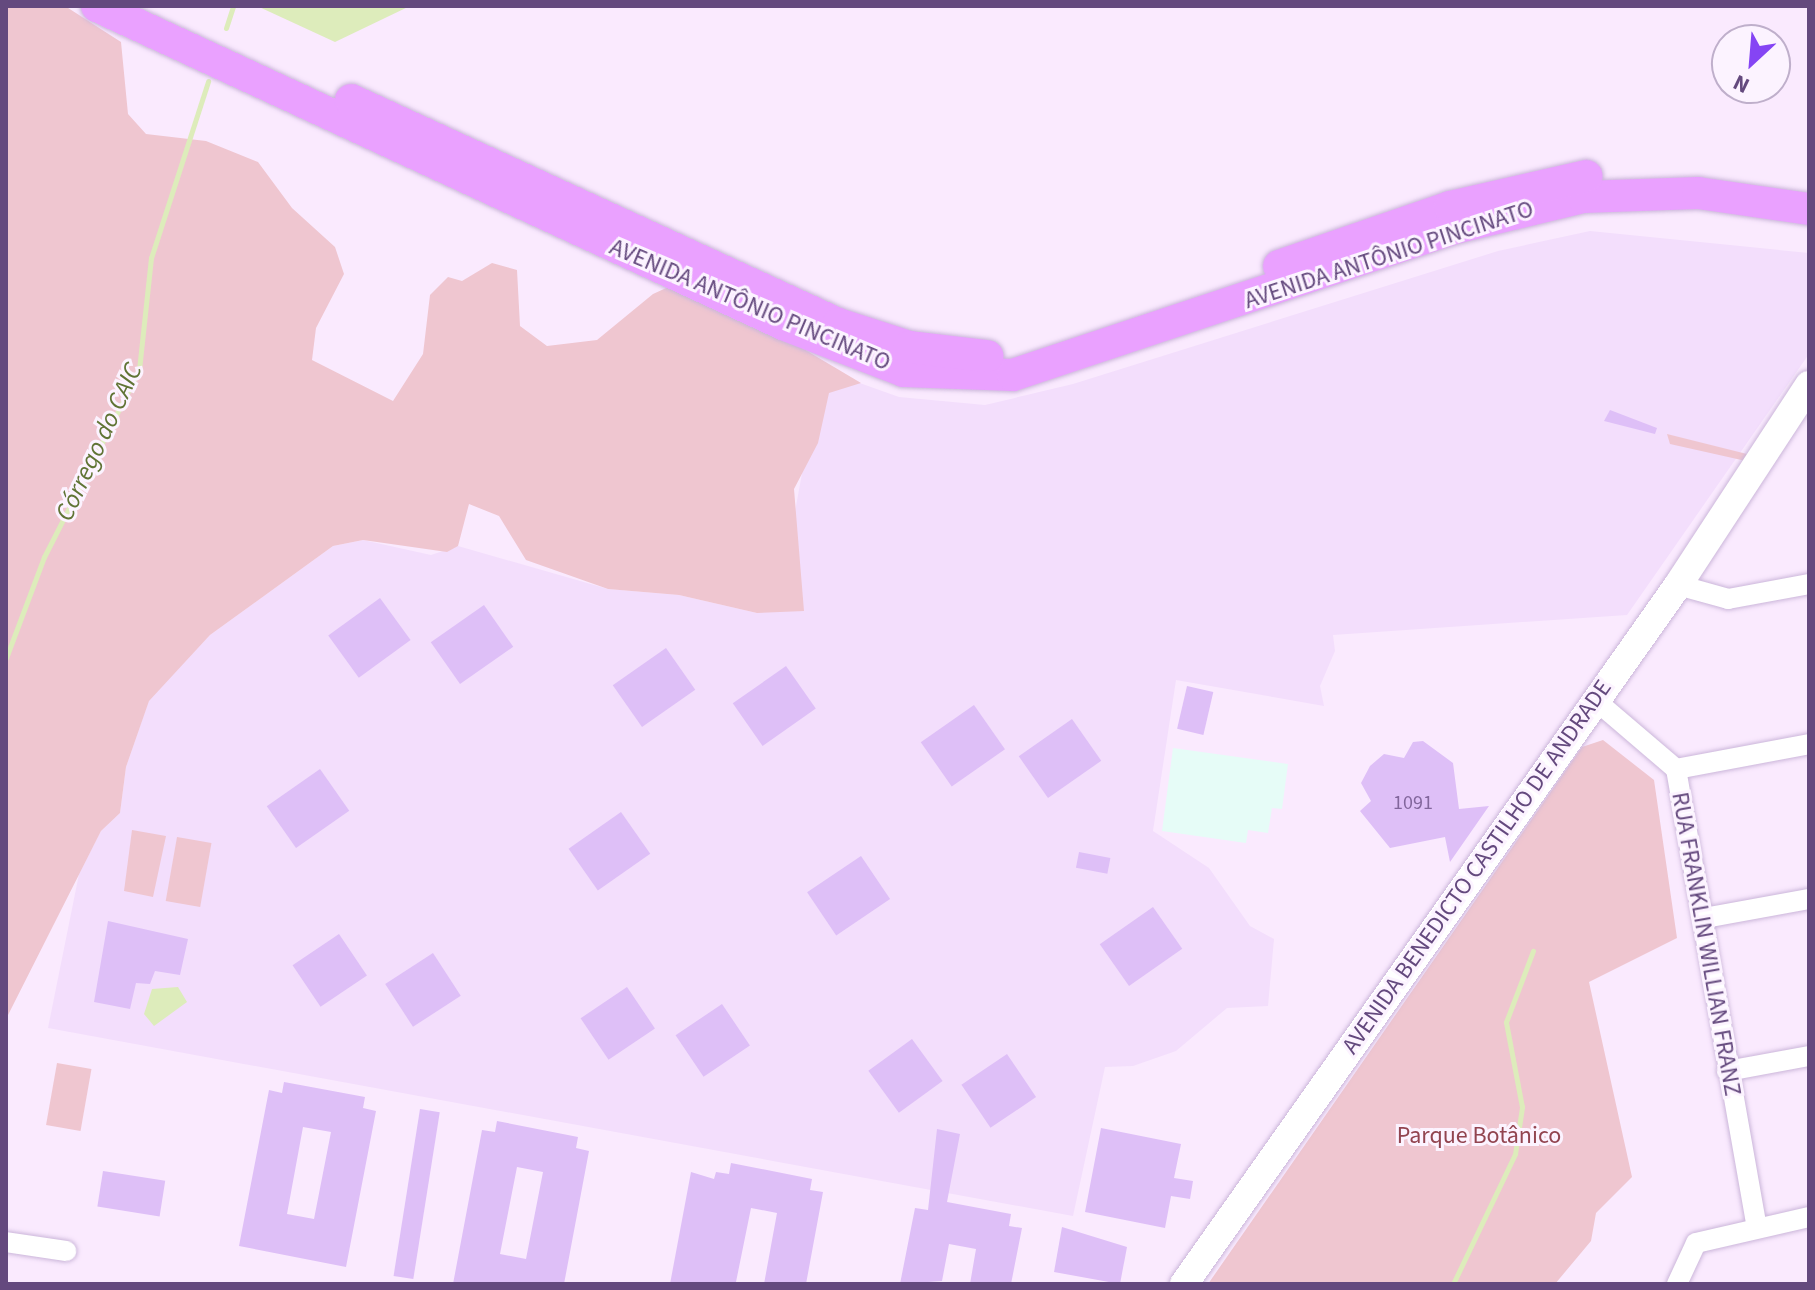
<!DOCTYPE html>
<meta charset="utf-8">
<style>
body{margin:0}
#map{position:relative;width:1815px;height:1290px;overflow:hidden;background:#faeafe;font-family:"Source Sans 3",sans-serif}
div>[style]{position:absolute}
.residential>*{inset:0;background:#f3defc}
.education>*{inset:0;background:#e6fcf7}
.green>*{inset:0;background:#efc6d0;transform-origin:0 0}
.water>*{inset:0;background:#ddecbb}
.stream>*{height:5px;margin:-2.5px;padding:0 2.5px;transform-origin:2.5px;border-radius:2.5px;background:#ddecbb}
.building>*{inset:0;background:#debff7;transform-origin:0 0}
.roads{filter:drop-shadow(0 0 2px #cbb6da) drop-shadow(0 0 2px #cbb6da)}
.minor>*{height:20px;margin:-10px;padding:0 10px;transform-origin:10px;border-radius:10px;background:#fff}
.secondary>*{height:28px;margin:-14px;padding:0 14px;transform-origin:14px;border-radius:14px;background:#fff}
.primary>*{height:32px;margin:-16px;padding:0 16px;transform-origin:16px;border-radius:16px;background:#eaa1ff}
span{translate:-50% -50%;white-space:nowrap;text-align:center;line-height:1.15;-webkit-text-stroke:6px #fcf3ff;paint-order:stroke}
.number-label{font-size:20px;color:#82669c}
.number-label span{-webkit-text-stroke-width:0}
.street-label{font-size:24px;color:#64497e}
.park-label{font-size:24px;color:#924450}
.water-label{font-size:26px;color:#607435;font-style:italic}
.frame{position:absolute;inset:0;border:8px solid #64497e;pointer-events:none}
.north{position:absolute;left:1711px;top:24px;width:80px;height:80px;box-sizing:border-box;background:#fcf3ff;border:2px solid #bfafcb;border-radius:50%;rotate:206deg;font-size:22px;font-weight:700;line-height:32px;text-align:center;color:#64497e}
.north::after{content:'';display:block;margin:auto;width:28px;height:36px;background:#8544f4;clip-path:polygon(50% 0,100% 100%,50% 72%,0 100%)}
</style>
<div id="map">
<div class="residential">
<i style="clip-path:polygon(1590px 231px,1809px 253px,1809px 354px,1627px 615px,1333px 635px,1335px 651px,1320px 686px,1324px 706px,1176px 680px,1153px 831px,1209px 868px,1250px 926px,1274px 939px,1268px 1006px,1227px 1008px,1176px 1051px,1133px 1066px,1105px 1067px,1073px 1216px,48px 1028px,79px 874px,101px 831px,120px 813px,126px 767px,149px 700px,210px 635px,333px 546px,363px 540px,431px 555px,458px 546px,608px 589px,679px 595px,757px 613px,778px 605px,807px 446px,794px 398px,840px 376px,899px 397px,985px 405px,1073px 384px,1498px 251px)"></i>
</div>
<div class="education">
<i style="clip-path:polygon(1173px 748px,1288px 764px,1282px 809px,1272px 808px,1268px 833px,1248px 830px,1246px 843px,1162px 831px)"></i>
</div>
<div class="green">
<i style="clip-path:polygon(6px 6px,65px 6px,121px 42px,128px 114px,146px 134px,206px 141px,258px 162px,292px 208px,335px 247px,344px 274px,316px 328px,312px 360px,393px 401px,423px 354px,430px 295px,448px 277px,462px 281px,492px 263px,517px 270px,520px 326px,547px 346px,597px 340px,653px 294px,686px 279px,861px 383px,829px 393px,818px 443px,794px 489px,804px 611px,757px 613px,679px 595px,608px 589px,526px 560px,499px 516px,469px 504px,458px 546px,447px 552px,363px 540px,333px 546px,210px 635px,149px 701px,126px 767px,120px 813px,101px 831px,6px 1019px)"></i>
<i style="clip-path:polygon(1667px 434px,1747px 454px,1750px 456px,1746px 461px,1670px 444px)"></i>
<i style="clip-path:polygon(1603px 740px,1654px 780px,1677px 938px,1589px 982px,1632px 1177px,1596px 1213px,1591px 1241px,1555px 1284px,1208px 1284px,1582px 747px)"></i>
<i style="clip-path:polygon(132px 830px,166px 836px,153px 897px,124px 891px)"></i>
<i style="left:177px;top:837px;width:35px;height:65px;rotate:10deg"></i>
<i style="left:57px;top:1063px;width:35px;height:63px;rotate:10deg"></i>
</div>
<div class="water">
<i style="clip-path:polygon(257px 6px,410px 6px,335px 42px)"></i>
<i style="clip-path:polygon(178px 987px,187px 1002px,154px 1026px,144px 1014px,152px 989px)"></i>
</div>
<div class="stream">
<i style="left:226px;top:28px;width:23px;rotate:-72deg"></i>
<i style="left:6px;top:658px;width:108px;rotate:-69.4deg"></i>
<i style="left:44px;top:557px;width:210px;rotate:-63.1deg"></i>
<i style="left:139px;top:370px;width:113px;rotate:-83.9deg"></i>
<i style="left:151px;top:258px;width:186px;rotate:-72.1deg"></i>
<i style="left:1453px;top:1284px;width:144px;rotate:-64.5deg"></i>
<i style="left:1515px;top:1154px;width:48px;rotate:-81.5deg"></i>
<i style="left:1522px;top:1107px;width:86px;rotate:-100.7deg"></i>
<i style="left:1506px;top:1022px;width:76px;rotate:-69.2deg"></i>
</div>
<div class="building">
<i style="clip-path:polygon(1610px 410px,1657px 428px,1655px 434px,1604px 421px)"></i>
<i style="left:380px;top:598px;width:52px;height:64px;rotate:54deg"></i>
<i style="left:484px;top:605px;width:51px;height:65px;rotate:55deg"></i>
<i style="left:666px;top:648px;width:51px;height:65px;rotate:55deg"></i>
<i style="left:786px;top:666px;width:52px;height:65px;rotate:55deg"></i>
<i style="left:1187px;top:686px;width:27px;height:44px;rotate:13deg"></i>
<i style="left:974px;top:705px;width:54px;height:65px;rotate:55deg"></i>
<i style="left:1072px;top:719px;width:51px;height:65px;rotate:55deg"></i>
<i style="clip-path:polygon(1423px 741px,1453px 763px,1459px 809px,1489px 806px,1450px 862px,1445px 837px,1390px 848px,1360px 811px,1371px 801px,1361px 783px,1370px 766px,1384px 754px,1404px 758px,1413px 742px)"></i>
<i style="left:320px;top:769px;width:51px;height:65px;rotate:55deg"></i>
<i style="left:621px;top:812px;width:51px;height:64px;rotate:55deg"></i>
<i style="left:1079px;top:852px;width:32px;height:16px;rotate:11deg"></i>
<i style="left:861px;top:856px;width:52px;height:65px;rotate:56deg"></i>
<i style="left:1153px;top:907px;width:51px;height:65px;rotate:55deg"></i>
<i style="clip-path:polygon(108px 921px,188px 939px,180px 975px,155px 971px,150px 984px,136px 983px,130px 1009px,94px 1002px)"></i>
<i style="left:339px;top:934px;width:50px;height:56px;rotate:56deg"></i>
<i style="left:433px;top:953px;width:51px;height:57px;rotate:57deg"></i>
<i style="left:627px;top:987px;width:50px;height:56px;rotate:56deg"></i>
<i style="left:722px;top:1004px;width:50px;height:56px;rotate:56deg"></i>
<i style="left:912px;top:1039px;width:52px;height:54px;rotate:54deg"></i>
<i style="left:1007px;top:1054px;width:52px;height:55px;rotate:56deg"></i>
<i style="clip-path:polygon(evenodd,284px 1082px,365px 1097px,363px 1108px,376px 1111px,346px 1267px,239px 1246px,269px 1090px,282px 1093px,284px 1082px,303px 1127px,331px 1132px,314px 1219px,287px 1214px,303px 1127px)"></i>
<i style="left:420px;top:1109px;width:20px;height:169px;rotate:9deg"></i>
<i style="clip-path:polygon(evenodd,497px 1121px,578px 1137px,576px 1148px,589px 1151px,564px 1284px,453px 1284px,482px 1130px,495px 1132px,497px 1121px,517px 1167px,543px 1172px,526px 1259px,500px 1254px,517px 1167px)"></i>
<i style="clip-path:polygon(1101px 1128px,1181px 1144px,1174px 1178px,1193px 1181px,1190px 1199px,1171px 1196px,1165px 1228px,1085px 1212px)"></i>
<i style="clip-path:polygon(937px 1129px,960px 1134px,947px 1202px,1011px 1214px,1009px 1226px,1022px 1228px,1011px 1284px,970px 1284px,976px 1249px,949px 1244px,942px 1281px,900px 1284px,915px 1208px,928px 1210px)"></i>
<i style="clip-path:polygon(731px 1163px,812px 1179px,810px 1190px,823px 1192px,806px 1284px,764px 1284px,777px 1213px,751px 1208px,736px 1282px,670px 1284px,691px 1172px,714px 1179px,716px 1172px,729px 1174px)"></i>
<i style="left:103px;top:1171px;width:63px;height:36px;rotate:9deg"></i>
<i style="clip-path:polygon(1062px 1227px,1127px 1247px,1120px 1284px,1054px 1272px)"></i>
</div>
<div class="roads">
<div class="minor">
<i style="left:1678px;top:585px;width:52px;rotate:15.6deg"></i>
<i style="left:1728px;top:599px;width:82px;rotate:-10.5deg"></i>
<i style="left:1594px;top:699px;width:108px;rotate:40.5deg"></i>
<i style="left:1676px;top:769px;width:463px;rotate:80deg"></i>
<i style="left:1676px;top:769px;width:135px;rotate:-10.6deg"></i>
<i style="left:1704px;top:918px;width:107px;rotate:-10.3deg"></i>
<i style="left:1727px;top:1071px;width:83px;rotate:-10.4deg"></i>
<i style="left:6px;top:1242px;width:61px;rotate:8.5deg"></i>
<i style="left:1677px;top:1284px;width:45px;rotate:-65.1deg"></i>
<i style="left:1696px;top:1243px;width:116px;rotate:-13deg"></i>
</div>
<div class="secondary">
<i style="left:1184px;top:1284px;width:856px;rotate:-54.75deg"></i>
<i style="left:1678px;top:585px;width:239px;rotate:-56.8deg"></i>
</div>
<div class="primary">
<i style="left:97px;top:6px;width:756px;rotate:24.87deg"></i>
<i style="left:783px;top:324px;width:130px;rotate:21.2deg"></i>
<i style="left:904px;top:371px;width:109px;rotate:2.1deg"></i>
<i style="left:1013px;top:375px;width:470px;rotate:-18.4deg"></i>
<i style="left:1459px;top:227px;width:128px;rotate:-13.6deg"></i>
<i style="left:1583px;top:197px;width:115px;rotate:-2deg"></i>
<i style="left:1698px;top:193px;width:112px;rotate:8.2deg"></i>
<i style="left:351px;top:100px;width:536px;rotate:24.7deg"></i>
<i style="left:838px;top:324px;width:75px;rotate:17.9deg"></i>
<i style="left:909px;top:347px;width:79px;rotate:6.6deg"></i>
<i style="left:1279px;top:266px;width:181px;rotate:-19deg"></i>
<i style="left:1450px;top:207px;width:140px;rotate:-12.8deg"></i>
</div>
</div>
<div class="number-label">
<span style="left:1413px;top:803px">1091</span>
</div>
<div class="street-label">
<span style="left:1389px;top:255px;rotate:-18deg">AVENIDA ANTÔNIO PINCINATO</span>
<span style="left:750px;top:305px;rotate:23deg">AVENIDA ANTÔNIO PINCINATO</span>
<span style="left:1477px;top:867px;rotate:-55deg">AVENIDA BENEDICTO CASTILHO DE ANDRADE</span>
<span style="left:1706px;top:944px;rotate:80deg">RUA FRANKLIN WILLIAN FRANZ</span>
</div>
<div class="park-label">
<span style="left:1479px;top:1136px">Parque Botânico</span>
</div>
<div class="water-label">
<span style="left:99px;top:442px;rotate:-65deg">Córrego do CAIC</span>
</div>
<div class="frame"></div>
<div class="north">N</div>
</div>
